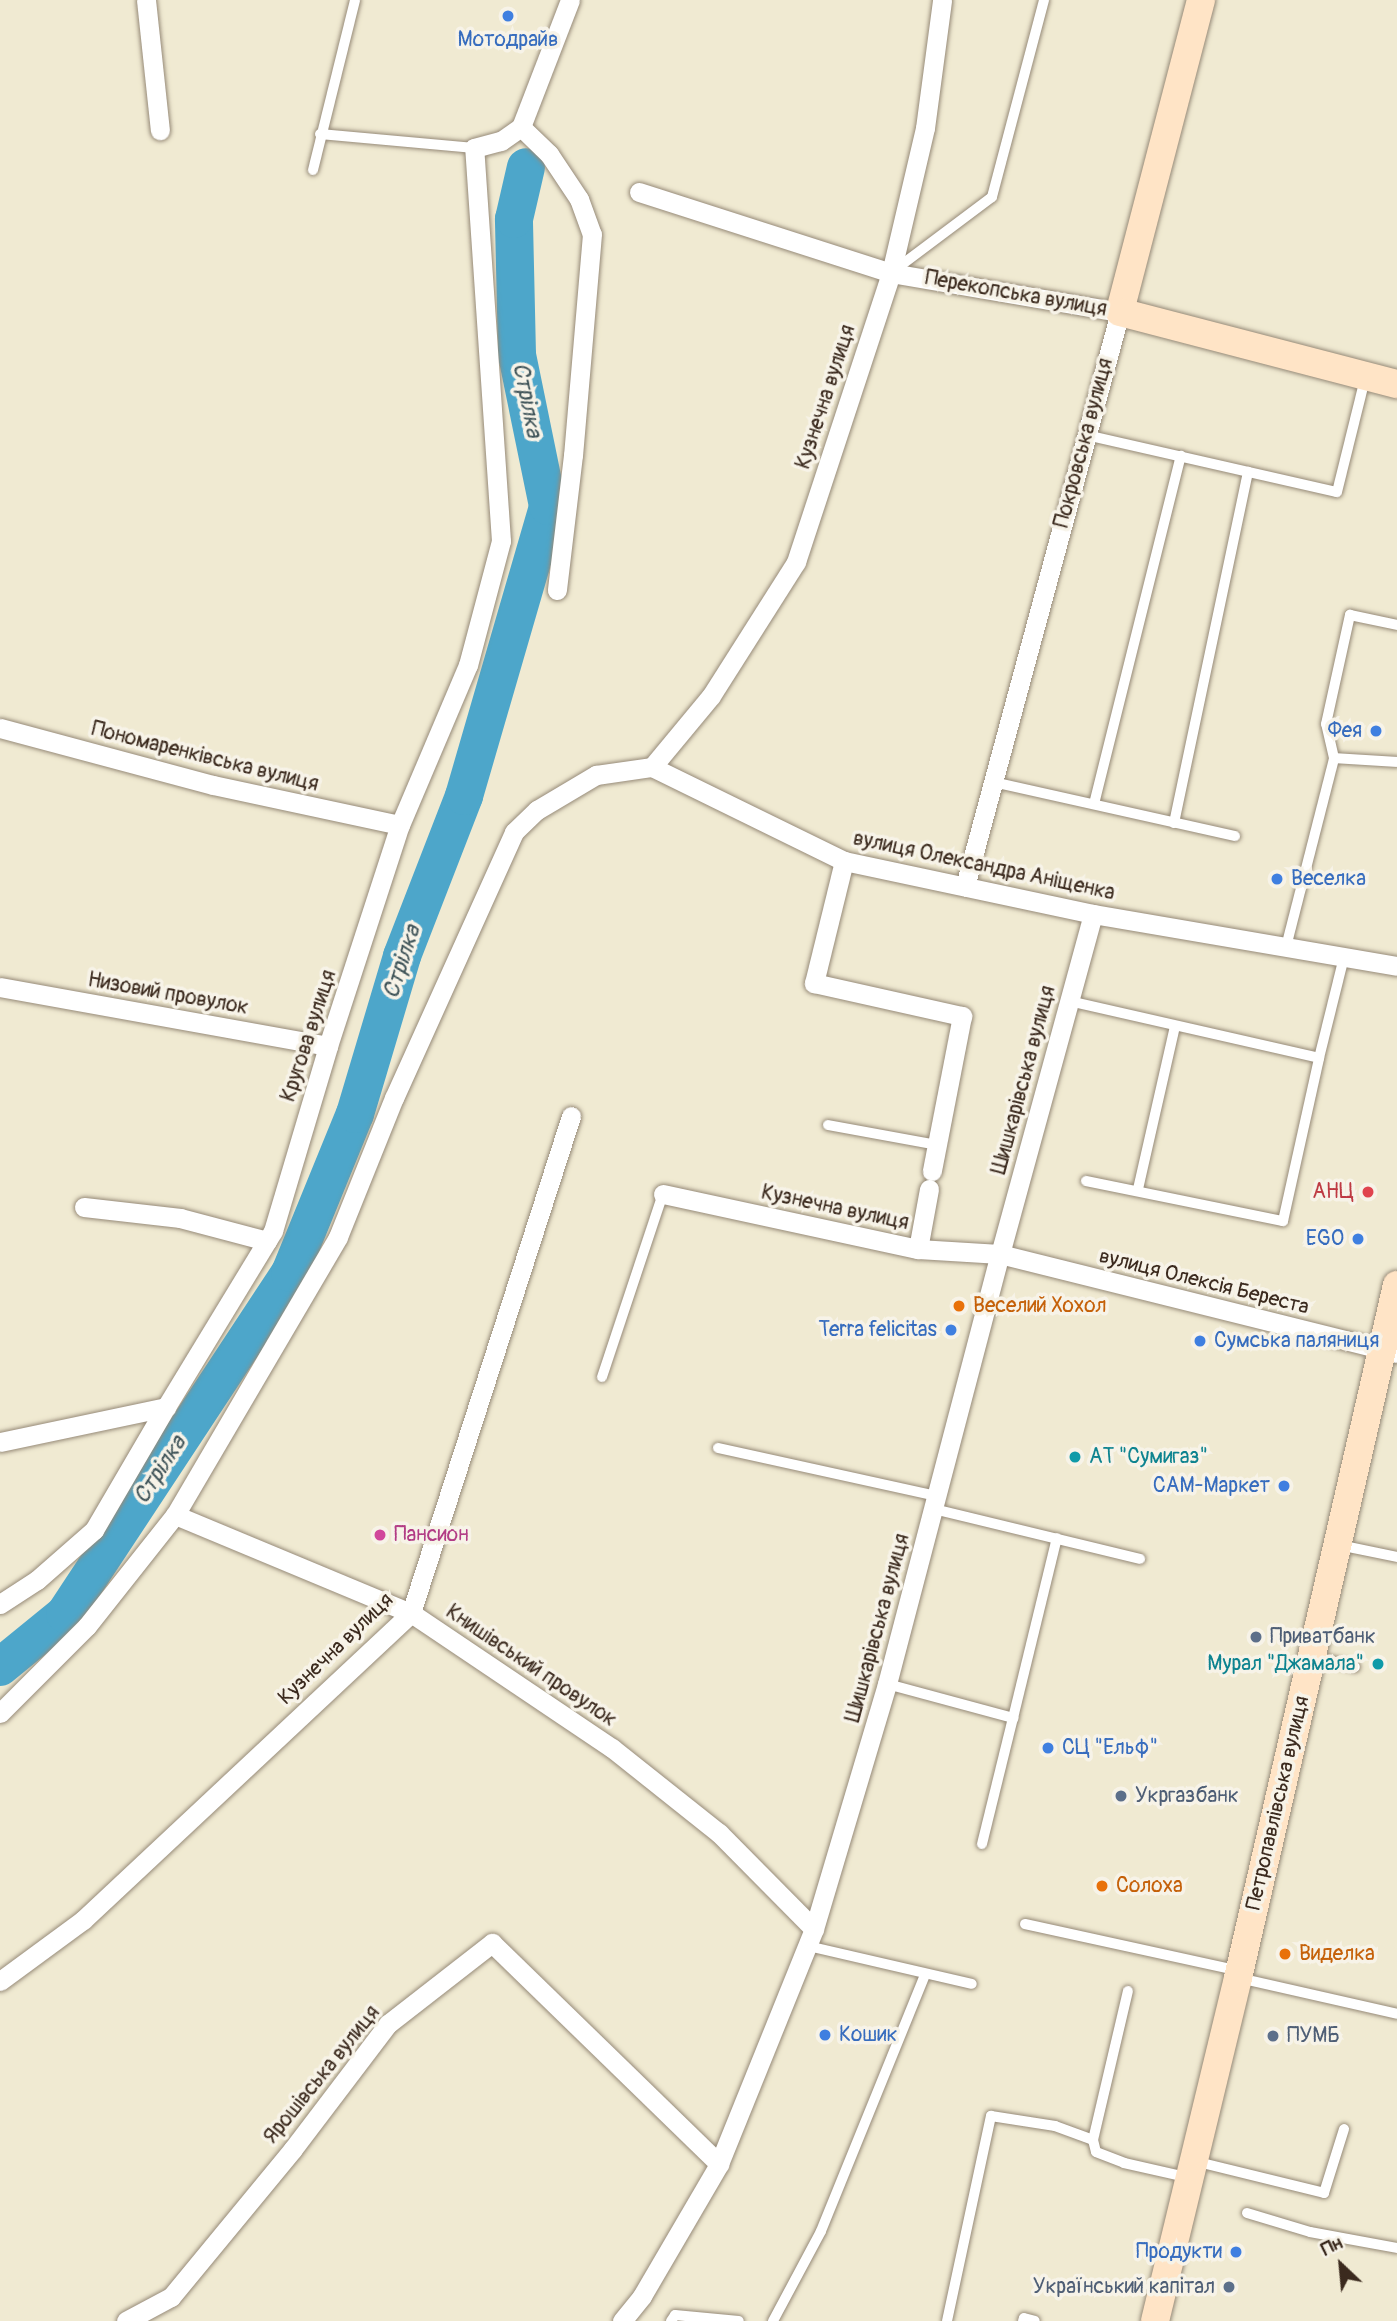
<!DOCTYPE html>
<meta charset="utf-8">
<style>
body{margin:0}
#map{position:relative;width:1397px;height:2321px;overflow:hidden;background:#f0ead2;font-family:Pangolin,sans-serif}
div>[style]{position:absolute}
.river>*{height:38px;margin:-19px;padding:0 19px;transform-origin:19px;border-radius:19px;background:#4da6ca}
.roads{filter:drop-shadow(0 0 2px #968a78) drop-shadow(0 0 2px #968a78)}
.lane>*{height:10px;margin:-5px;padding:0 5px;transform-origin:5px;border-radius:5px;background:#fff}
.street>*{height:19px;margin:-9.5px;padding:0 9.5px;transform-origin:9.5px;border-radius:9.5px;background:#fff}
.secondary>*{height:28px;margin:-14px;padding:0 14px;transform-origin:14px;border-radius:14px;background:#ffe4c6}
.dots>*{width:19px;height:19px;translate:-50% -50%;box-sizing:border-box;border:4px solid #f7f3e8;border-radius:50%}
span{translate:-50% -50%;white-space:nowrap;text-align:center;line-height:1.15;-webkit-text-stroke:7px #f7f3e8;paint-order:stroke}
.shop-label{font-size:21px;color:#366cbe}
.right{translate:-100% -50%;text-align:right}
.left{translate:0 -50%;text-align:left}
.street-label{font-size:21px;color:#3b2a1e}
.health-label{font-size:21px;color:#be3a42}
.food-label{font-size:21px;color:#c56008}
.culture-label{font-size:21px;color:#0d838f}
.hotel-label{font-size:21px;color:#b23c85}
.service-label{font-size:21px;color:#4e5e75}
.water-label{font-size:23px;color:#41555a;font-style:italic}
.north{position:absolute;left:1306px;top:2230px;width:70px;height:70px;-webkit-text-stroke:5px #f7f3e8;paint-order:stroke;rotate:334deg;font-size:19px;font-weight:700;line-height:28px;text-align:center;color:#3b2a1e}
.north::after{content:'';display:block;margin:auto;width:24px;height:32px;background:#3b2a1e;clip-path:polygon(50% 0,100% 100%,50% 72%,0 100%)}
</style>
<div id="map">
<div class="river">
<i style="left:0;top:1667px;width:84px;rotate:-39.2deg"></i>
<i style="left:65px;top:1614px;width:409px;rotate:-56.6deg"></i>
<i style="left:290px;top:1273px;width:172px;rotate:-67.8deg"></i>
<i style="left:355px;top:1114px;width:165px;rotate:-73.4deg"></i>
<i style="left:402px;top:956px;width:172px;rotate:-68.8deg"></i>
<i style="left:464px;top:796px;width:302px;rotate:-73.8deg"></i>
<i style="left:548px;top:506px;width:154px;rotate:-101.6deg"></i>
<i style="left:517px;top:355px;width:136px;rotate:-91.3deg"></i>
<i style="left:514px;top:219px;width:53px;rotate:-77deg"></i>
</div>
<div class="roads">
<div class="lane">
<i style="left:320px;top:134px;width:155px;rotate:5.2deg"></i>
<i style="left:313px;top:170px;width:175px;rotate:-76.1deg"></i>
<i style="left:892px;top:272px;width:125px;rotate:-36.9deg"></i>
<i style="left:992px;top:197px;width:204px;rotate:-75.2deg"></i>
<i style="left:1086px;top:435px;width:257px;rotate:12.8deg"></i>
<i style="left:1337px;top:492px;width:116px;rotate:-76.1deg"></i>
<i style="left:1334px;top:758px;width:35px;rotate:-103deg"></i>
<i style="left:1326px;top:724px;width:112px;rotate:-77.6deg"></i>
<i style="left:1350px;top:615px;width:48px;rotate:12deg"></i>
<i style="left:993px;top:782px;width:248px;rotate:12.6deg"></i>
<i style="left:1094px;top:804px;width:359px;rotate:-76deg"></i>
<i style="left:1174px;top:823px;width:359px;rotate:-78.1deg"></i>
<i style="left:1286px;top:947px;width:195px;rotate:-75.7deg"></i>
<i style="left:1334px;top:758px;width:63px;rotate:3.6deg"></i>
<i style="left:1069px;top:1001px;width:256px;rotate:12.8deg"></i>
<i style="left:1319px;top:1058px;width:104px;rotate:-76.1deg"></i>
<i style="left:828px;top:1125px;width:111px;rotate:10.4deg"></i>
<i style="left:1086px;top:1181px;width:201px;rotate:11.5deg"></i>
<i style="left:1283px;top:1221px;width:167px;rotate:-77.5deg"></i>
<i style="left:1138px;top:1189px;width:167px;rotate:-77.2deg"></i>
<i style="left:602px;top:1377px;width:193px;rotate:-71.6deg"></i>
<i style="left:718px;top:1448px;width:224px;rotate:12.4deg"></i>
<i style="left:934px;top:1509px;width:212px;rotate:13.6deg"></i>
<i style="left:1339px;top:1545px;width:59px;rotate:11.7deg"></i>
<i style="left:1315px;top:1657px;width:41px;rotate:14deg"></i>
<i style="left:887px;top:1684px;width:131px;rotate:15.1deg"></i>
<i style="left:1013px;top:1718px;width:185px;rotate:-76.3deg"></i>
<i style="left:982px;top:1844px;width:130px;rotate:-76.2deg"></i>
<i style="left:1025px;top:1924px;width:216px;rotate:12.3deg"></i>
<i style="left:808px;top:1946px;width:168px;rotate:13deg"></i>
<i style="left:1239px;top:1978px;width:162px;rotate:12.8deg"></i>
<i style="left:1093px;top:2140px;width:153px;rotate:-76.8deg"></i>
<i style="left:1194px;top:2161px;width:134px;rotate:13.8deg"></i>
<i style="left:1324px;top:2193px;width:67px;rotate:-72.6deg"></i>
<i style="left:1247px;top:2213px;width:66px;rotate:16.8deg"></i>
<i style="left:1310px;top:2232px;width:88px;rotate:10.4deg"></i>
<i style="left:671px;top:2321px;width:7px;rotate:-56deg"></i>
<i style="left:675px;top:2315px;width:64px;rotate:5.4deg"></i>
<i style="left:773px;top:2321px;width:102px;rotate:-61.9deg"></i>
<i style="left:821px;top:2231px;width:276px;rotate:-67.9deg"></i>
<i style="left:947px;top:2321px;width:210px;rotate:-77.9deg"></i>
<i style="left:991px;top:2116px;width:65px;rotate:8.9deg"></i>
<i style="left:1055px;top:2126px;width:40px;rotate:20.2deg"></i>
<i style="left:1093px;top:2140px;width:12px;rotate:76deg"></i>
<i style="left:1096px;top:2152px;width:30px;rotate:21deg"></i>
<i style="left:1124px;top:2163px;width:64px;rotate:12.7deg"></i>
<i style="left:1023px;top:2321px;width:3px;rotate:-72deg"></i>
<i style="left:1024px;top:2318px;width:11px;rotate:15deg"></i>
</div>
<div class="street">
<i style="left:146px;top:0;width:131px;rotate:83.9deg"></i>
<i style="left:521px;top:127px;width:39px;rotate:44deg"></i>
<i style="left:549px;top:154px;width:54px;rotate:56.3deg"></i>
<i style="left:579px;top:199px;width:37px;rotate:70deg"></i>
<i style="left:592px;top:234px;width:222px;rotate:94.9deg"></i>
<i style="left:573px;top:455px;width:136px;rotate:96.8deg"></i>
<i style="left:521px;top:127px;width:136px;rotate:-68.9deg"></i>
<i style="left:639px;top:192px;width:265px;rotate:17.8deg"></i>
<i style="left:891px;top:273px;width:232px;rotate:9.7deg"></i>
<i style="left:1120px;top:312px;width:595px;rotate:105.11deg"></i>
<i style="left:0;top:728px;width:220px;rotate:15deg"></i>
<i style="left:213px;top:785px;width:191px;rotate:12.1deg"></i>
<i style="left:652px;top:767px;width:92px;rotate:-50.3deg"></i>
<i style="left:711px;top:696px;width:159px;rotate:-57.6deg"></i>
<i style="left:796px;top:562px;width:304px;rotate:-71.8deg"></i>
<i style="left:891px;top:273px;width:149px;rotate:-76.8deg"></i>
<i style="left:925px;top:128px;width:129px;rotate:-82.4deg"></i>
<i style="left:844px;top:861px;width:126px;rotate:103.8deg"></i>
<i style="left:814px;top:983px;width:152px;rotate:12.6deg"></i>
<i style="left:962px;top:1016px;width:158px;rotate:101deg"></i>
<i style="left:0;top:987px;width:333px;rotate:10.2deg"></i>
<i style="left:663px;top:1194px;width:261px;rotate:12.2deg"></i>
<i style="left:918px;top:1249px;width:82px;rotate:3.5deg"></i>
<i style="left:1000px;top:1254px;width:409px;rotate:14deg"></i>
<i style="left:84px;top:1207px;width:97px;rotate:6.5deg"></i>
<i style="left:180px;top:1218px;width:90px;rotate:14.8deg"></i>
<i style="left:918px;top:1249px;width:61px;rotate:-79.6deg"></i>
<i style="left:0;top:1442px;width:170px;rotate:-11.9deg"></i>
<i style="left:166px;top:1407px;width:206px;rotate:-58.7deg"></i>
<i style="left:273px;top:1231px;width:193px;rotate:-73.4deg"></i>
<i style="left:328px;top:1046px;width:232px;rotate:-72deg"></i>
<i style="left:400px;top:825px;width:174px;rotate:-67deg"></i>
<i style="left:468px;top:665px;width:128px;rotate:-75.1deg"></i>
<i style="left:501px;top:541px;width:394px;rotate:-93.9deg"></i>
<i style="left:474px;top:148px;width:28px;rotate:-15deg"></i>
<i style="left:501px;top:141px;width:24px;rotate:-35deg"></i>
<i style="left:175px;top:1515px;width:256px;rotate:22.6deg"></i>
<i style="left:411px;top:1613px;width:242px;rotate:33.9deg"></i>
<i style="left:612px;top:1748px;width:137px;rotate:38.5deg"></i>
<i style="left:719px;top:1833px;width:135px;rotate:45.3deg"></i>
<i style="left:0;top:1604px;width:44px;rotate:-33deg"></i>
<i style="left:37px;top:1580px;width:76px;rotate:-41.3deg"></i>
<i style="left:94px;top:1530px;width:143px;rotate:-59.7deg"></i>
<i style="left:0;top:1713px;width:123px;rotate:-45deg"></i>
<i style="left:87px;top:1626px;width:142px;rotate:-51.6deg"></i>
<i style="left:175px;top:1515px;width:322px;rotate:-59.6deg"></i>
<i style="left:338px;top:1237px;width:150px;rotate:-68.1deg"></i>
<i style="left:394px;top:1098px;width:292px;rotate:-65.7deg"></i>
<i style="left:514px;top:832px;width:32px;rotate:-44deg"></i>
<i style="left:537px;top:810px;width:69px;rotate:-30.7deg"></i>
<i style="left:596px;top:775px;width:57px;rotate:-8.1deg"></i>
<i style="left:652px;top:767px;width:214px;rotate:26.1deg"></i>
<i style="left:844px;top:861px;width:255px;rotate:12deg"></i>
<i style="left:1093px;top:914px;width:308px;rotate:9.7deg"></i>
<i style="left:0;top:1981px;width:103px;rotate:-36.3deg"></i>
<i style="left:83px;top:1920px;width:449px;rotate:-43.1deg"></i>
<i style="left:411px;top:1613px;width:522px;rotate:-72.15deg"></i>
<i style="left:126px;top:2321px;width:51px;rotate:-28.1deg"></i>
<i style="left:171px;top:2297px;width:192px;rotate:-50.5deg"></i>
<i style="left:293px;top:2149px;width:157px;rotate:-52.8deg"></i>
<i style="left:388px;top:2024px;width:132px;rotate:-37.9deg"></i>
<i style="left:492px;top:1943px;width:317px;rotate:44.2deg"></i>
<i style="left:622px;top:2321px;width:32px;rotate:-51deg"></i>
<i style="left:642px;top:2296px;width:153px;rotate:-59.7deg"></i>
<i style="left:719px;top:2164px;width:253px;rotate:-68deg"></i>
<i style="left:814px;top:1929px;width:256px;rotate:-73.4deg"></i>
<i style="left:887px;top:1684px;width:445px;rotate:-75.3deg"></i>
<i style="left:1000px;top:1254px;width:352px;rotate:-74.7deg"></i>
</div>
<div class="secondary">
<i style="left:1201px;top:0;width:322px;rotate:104.6deg"></i>
<i style="left:1120px;top:312px;width:286px;rotate:14.6deg"></i>
<i style="left:1155px;top:2321px;width:353px;rotate:-76.4deg"></i>
<i style="left:1238px;top:1978px;width:711px;rotate:-77.08deg"></i>
</div>
</div>
<div class="dots">
<i style="left:508px;top:16px;background:#3f7fe0"></i>
<i style="left:1376px;top:731px;background:#3f7fe0"></i>
<i style="left:1277px;top:879px;background:#3f7fe0"></i>
<i style="left:1368px;top:1192px;background:#e0444e"></i>
<i style="left:1358px;top:1239px;background:#3f7fe0"></i>
<i style="left:959px;top:1306px;background:#e8710a"></i>
<i style="left:951px;top:1330px;background:#3f7fe0"></i>
<i style="left:1200px;top:1341px;background:#3f7fe0"></i>
<i style="left:1075px;top:1457px;background:#0f9aa8"></i>
<i style="left:1284px;top:1486px;background:#3f7fe0"></i>
<i style="left:380px;top:1535px;background:#d1479c"></i>
<i style="left:1256px;top:1637px;background:#5c6f8a"></i>
<i style="left:1378px;top:1664px;background:#0f9aa8"></i>
<i style="left:1048px;top:1748px;background:#3f7fe0"></i>
<i style="left:1121px;top:1796px;background:#5c6f8a"></i>
<i style="left:1102px;top:1886px;background:#e8710a"></i>
<i style="left:1285px;top:1954px;background:#e8710a"></i>
<i style="left:825px;top:2035px;background:#3f7fe0"></i>
<i style="left:1273px;top:2036px;background:#5c6f8a"></i>
<i style="left:1236px;top:2252px;background:#3f7fe0"></i>
<i style="left:1229px;top:2287px;background:#5c6f8a"></i>
</div>
<div class="shop-label">
<span style="left:508px;top:40px">Мотодрайв</span>
<span class="right" style="left:1362px;top:731px">Фея</span>
<span class="left" style="left:1291px;top:879px">Веселка</span>
<span class="right" style="left:1344px;top:1239px">EGO</span>
<span class="right" style="left:937px;top:1330px">Terra felicitas</span>
<span class="left" style="left:1214px;top:1341px">Сумська паляниця</span>
<span class="right" style="left:1270px;top:1486px">САМ-Маркет</span>
<span class="left" style="left:1062px;top:1748px">СЦ "Ельф"</span>
<span class="left" style="left:839px;top:2035px">Кошик</span>
<span class="right" style="left:1222px;top:2252px">Продукти</span>
</div>
<div class="street-label">
<span style="left:1016px;top:294px;rotate:10deg">Перекопська вулиця</span>
<span style="left:826px;top:397px;rotate:-72deg">Кузнечна вулиця</span>
<span style="left:1084px;top:443px;rotate:-75deg">Покровська вулиця</span>
<span style="left:205px;top:757px;rotate:14deg">Пономаренківська вулиця</span>
<span style="left:984px;top:866px;rotate:12deg">вулиця Олександра Аніщенка</span>
<span style="left:168px;top:994px;rotate:10deg">Низовий провулок</span>
<span style="left:309px;top:1036px;rotate:-72deg">Кругова вулиця</span>
<span style="left:1024px;top:1080px;rotate:-75deg">Шишкарівська вулиця</span>
<span style="left:835px;top:1208px;rotate:12deg">Кузнечна вулиця</span>
<span style="left:1204px;top:1282px;rotate:14deg">вулиця Олексія Береста</span>
<span style="left:878px;top:1628px;rotate:-75deg">Шишкарівська вулиця</span>
<span style="left:336px;top:1649px;rotate:-44deg">Кузнечна вулиця</span>
<span style="left:531px;top:1666px;rotate:34deg">Книшівський провулок</span>
<span style="left:1278px;top:1803px;rotate:-77deg">Петропавлівська вулиця</span>
<span style="left:322px;top:2075px;rotate:-51deg">Ярошівська вулиця</span>
</div>
<div class="health-label">
<span class="right" style="left:1354px;top:1192px">АНЦ</span>
</div>
<div class="food-label">
<span class="left" style="left:973px;top:1306px">Веселий Хохол</span>
<span class="left" style="left:1116px;top:1886px">Солоха</span>
<span class="left" style="left:1299px;top:1954px">Виделка</span>
</div>
<div class="culture-label">
<span class="left" style="left:1089px;top:1457px">АТ "Сумигаз"</span>
<span class="right" style="left:1364px;top:1664px">Мурал "Джамала"</span>
</div>
<div class="hotel-label">
<span class="left" style="left:394px;top:1535px">Пансион</span>
</div>
<div class="service-label">
<span class="left" style="left:1270px;top:1637px">Приватбанк</span>
<span class="left" style="left:1135px;top:1796px">Укргазбанк</span>
<span class="left" style="left:1287px;top:2036px">ПУМБ</span>
<span class="right" style="left:1215px;top:2287px">Український капітал</span>
</div>
<div class="water-label">
<span style="left:527px;top:400px;rotate:79deg">Стрілка</span>
<span style="left:402px;top:962px;rotate:-72deg">Стрілка</span>
<span style="left:160px;top:1470px;rotate:-57deg">Стрілка</span>
</div>
<div class="north">Пн</div>
</div>
